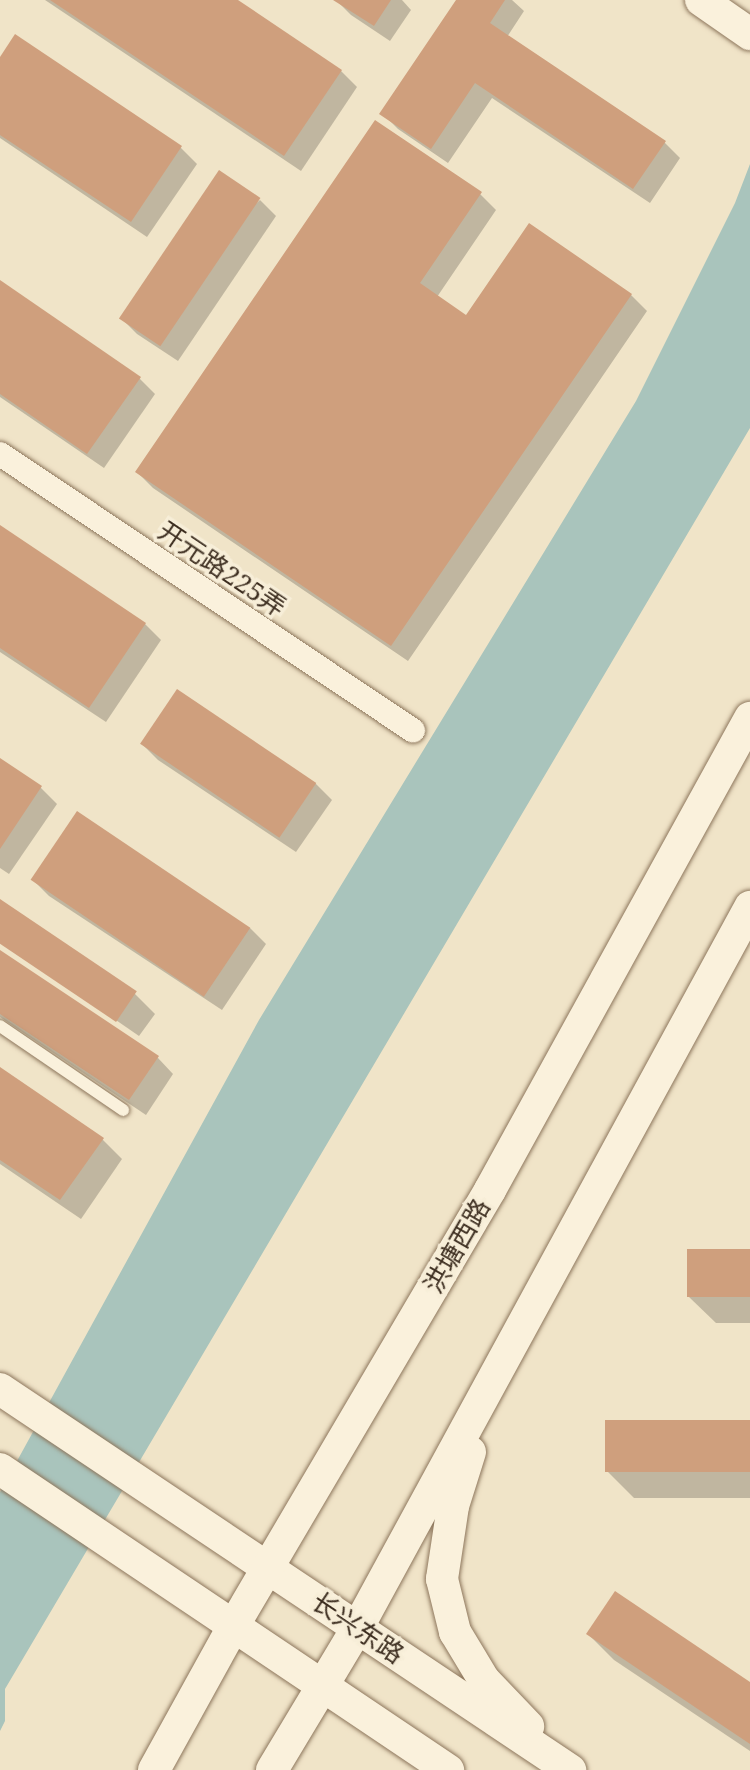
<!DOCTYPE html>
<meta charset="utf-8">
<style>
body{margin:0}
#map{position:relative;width:750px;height:1770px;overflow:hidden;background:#f0e4c8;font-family:"Noto Serif","Noto Sans SC",serif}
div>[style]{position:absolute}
.water>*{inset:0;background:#a9c4bc}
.shadow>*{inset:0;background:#0003}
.building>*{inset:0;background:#cf9f7d;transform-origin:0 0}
.roads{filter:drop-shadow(0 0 2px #8d765c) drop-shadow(0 0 2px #8d765c)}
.lane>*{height:12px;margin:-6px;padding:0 6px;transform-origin:6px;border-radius:6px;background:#faf1dc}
.street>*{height:24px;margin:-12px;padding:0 12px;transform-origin:12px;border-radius:12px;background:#faf1dc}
.secondary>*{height:32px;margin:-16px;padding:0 16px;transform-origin:16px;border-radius:16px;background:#faf1dc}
span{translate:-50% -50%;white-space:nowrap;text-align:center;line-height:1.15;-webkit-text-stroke:7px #f7eed8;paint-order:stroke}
.street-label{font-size:26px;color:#3d2e20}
</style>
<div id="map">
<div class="water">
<i style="clip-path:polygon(750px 164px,750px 428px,5px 1689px,5px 1721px,0 1731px,0 1492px,259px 1020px,636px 401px,735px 203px)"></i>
</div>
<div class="shadow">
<i style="clip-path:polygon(45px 0,234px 0,341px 71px,357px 87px,301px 171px)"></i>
<i style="clip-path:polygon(336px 0,402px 0,411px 10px,390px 41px,351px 15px)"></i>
<i style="clip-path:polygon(459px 0,512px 0,524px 11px,507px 37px,664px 142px,680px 158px,650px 203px,492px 98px,448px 163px,398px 129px,382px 113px)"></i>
<i style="clip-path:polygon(0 60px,181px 148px,197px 164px,147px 237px,0 138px)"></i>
<i style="clip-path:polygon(480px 194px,496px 210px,437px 297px,467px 317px,631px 295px,647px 311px,408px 661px,153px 488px,137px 472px)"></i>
<i style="clip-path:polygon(260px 200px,276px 216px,178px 361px,137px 334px,122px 319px)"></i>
<i style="clip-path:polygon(0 283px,139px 378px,155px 394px,104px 468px,0 397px)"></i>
<i style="clip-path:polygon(0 528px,145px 624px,161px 640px,106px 722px,0 652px)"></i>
<i style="clip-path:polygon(142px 744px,316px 784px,332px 800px,296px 852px,158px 760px)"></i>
<i style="clip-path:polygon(0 761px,41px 788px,57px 804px,9px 874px,0 868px)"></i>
<i style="clip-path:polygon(33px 880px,250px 928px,266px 944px,222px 1010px,49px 896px)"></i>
<i style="clip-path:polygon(0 901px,135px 994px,155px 1014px,139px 1036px,0 940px)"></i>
<i style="clip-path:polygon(0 952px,158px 1058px,173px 1074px,146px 1115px,0 1017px)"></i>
<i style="clip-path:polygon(0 1069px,102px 1139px,122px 1159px,81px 1219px,0 1164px)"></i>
<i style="clip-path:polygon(750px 1251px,750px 1323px,716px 1323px,689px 1297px)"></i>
<i style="clip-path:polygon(750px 1422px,750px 1498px,634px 1498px,608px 1472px)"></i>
<i style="clip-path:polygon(588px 1634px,750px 1684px,750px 1751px,614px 1660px)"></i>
</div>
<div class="building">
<i style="clip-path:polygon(50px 0,238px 0,342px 70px,284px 156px)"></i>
<i style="clip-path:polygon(333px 0,391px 0,374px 26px)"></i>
<i style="clip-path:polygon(456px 0,505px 0,490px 23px,666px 141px,633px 189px,475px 83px,431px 149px,379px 114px)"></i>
<i style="clip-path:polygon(15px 34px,182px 146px,131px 222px,0 135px,0 57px)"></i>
<i style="clip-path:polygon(375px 120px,482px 192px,420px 283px,466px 315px,529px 223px,632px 294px,391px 646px,135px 472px)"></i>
<i style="left:219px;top:170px;width:50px;height:179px;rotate:34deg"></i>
<i style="clip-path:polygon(0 280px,141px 377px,87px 454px,0 394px)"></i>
<i style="clip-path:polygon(0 525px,146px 623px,89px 708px,0 648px)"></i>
<i style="left:177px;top:689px;width:168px;height:66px;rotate:34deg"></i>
<i style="clip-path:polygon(0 758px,42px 786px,0 849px)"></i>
<i style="left:77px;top:811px;width:209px;height:83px;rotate:34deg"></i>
<i style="left:0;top:899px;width:165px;height:37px;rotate:34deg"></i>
<i style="clip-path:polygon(0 950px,159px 1056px,129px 1100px,0 1014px)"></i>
<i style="clip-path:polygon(0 1067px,104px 1138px,60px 1200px,0 1160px)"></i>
<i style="left:687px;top:1249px;width:63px;height:48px"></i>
<i style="left:605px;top:1420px;width:145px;height:52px"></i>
<i style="clip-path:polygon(615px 1591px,750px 1682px,750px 1744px,586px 1634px)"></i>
</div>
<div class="roads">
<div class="lane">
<i style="left:0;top:1026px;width:149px;rotate:34.3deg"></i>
</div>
<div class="street">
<i style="left:0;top:454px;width:497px;rotate:33.8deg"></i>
</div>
<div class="secondary">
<i style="left:701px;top:0;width:60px;rotate:34.8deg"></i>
<i style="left:0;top:1389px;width:686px;rotate:33.76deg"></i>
<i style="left:470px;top:1452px;width:57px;rotate:107.5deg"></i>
<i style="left:453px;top:1506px;width:74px;rotate:98.6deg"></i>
<i style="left:442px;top:1579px;width:55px;rotate:76.2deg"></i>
<i style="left:455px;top:1632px;width:56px;rotate:58.9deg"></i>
<i style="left:484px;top:1680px;width:64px;rotate:46.3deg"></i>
<i style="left:0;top:1469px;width:540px;rotate:33.9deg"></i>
<i style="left:154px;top:1770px;width:166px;rotate:-61.1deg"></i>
<i style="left:234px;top:1625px;width:505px;rotate:-59.52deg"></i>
<i style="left:490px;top:1190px;width:539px;rotate:-61.15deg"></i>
<i style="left:272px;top:1770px;width:167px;rotate:-59deg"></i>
<i style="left:358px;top:1627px;width:820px;rotate:-61.43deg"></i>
</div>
</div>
<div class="street-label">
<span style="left:222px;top:569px;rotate:34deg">开元路225弄</span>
<span style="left:457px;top:1246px;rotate:-60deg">洪塘西路</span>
<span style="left:358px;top:1628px;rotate:34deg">长兴东路</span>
</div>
</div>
